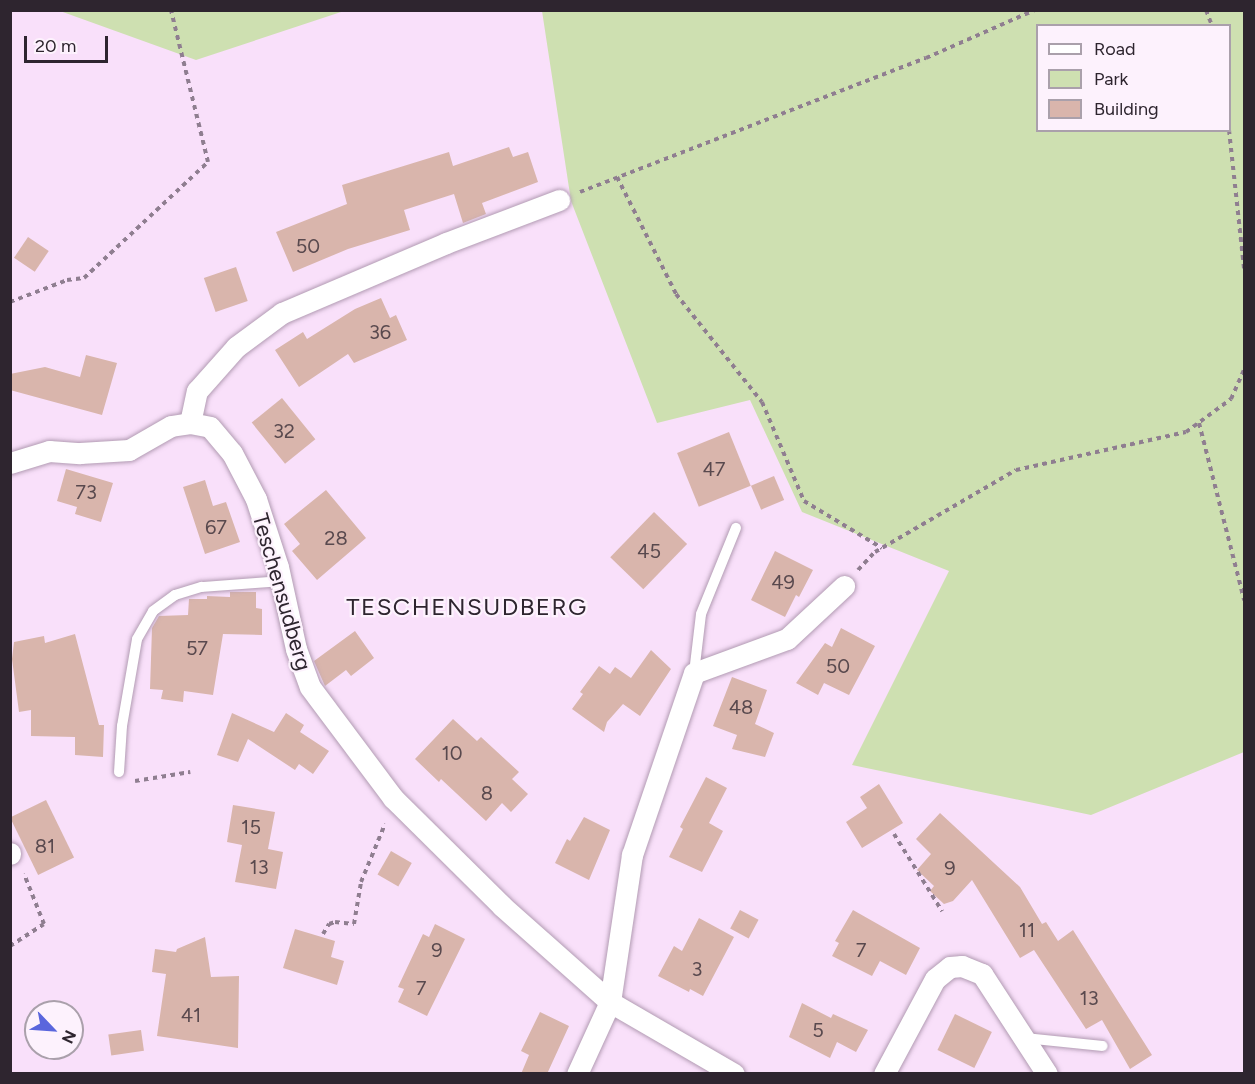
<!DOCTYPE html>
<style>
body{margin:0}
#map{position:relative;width:1255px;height:1084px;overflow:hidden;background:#f9e0fa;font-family:Figtree,sans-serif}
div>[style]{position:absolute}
.green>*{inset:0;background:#cee0b1}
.building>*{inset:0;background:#d9b5ac;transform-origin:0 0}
.path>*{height:4px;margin-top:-2px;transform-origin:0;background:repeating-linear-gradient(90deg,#8f7e90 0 4.5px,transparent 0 9px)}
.roads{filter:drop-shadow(0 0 2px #b29bb3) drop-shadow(0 0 2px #b29bb3)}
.service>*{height:10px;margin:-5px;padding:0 5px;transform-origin:5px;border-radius:5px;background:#fff}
.minor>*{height:21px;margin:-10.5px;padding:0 10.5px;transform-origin:10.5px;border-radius:10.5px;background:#fff}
span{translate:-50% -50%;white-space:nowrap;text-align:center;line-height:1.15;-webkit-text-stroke:4.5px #fdf2fd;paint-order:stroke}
.number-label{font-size:20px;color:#59494e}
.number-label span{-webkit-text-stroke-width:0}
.street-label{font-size:22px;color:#2e252f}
.neighbourhood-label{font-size:24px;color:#2e252f;letter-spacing:1.5px}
.frame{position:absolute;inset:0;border:12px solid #2e252f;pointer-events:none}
.legend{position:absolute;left:1036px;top:24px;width:195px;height:108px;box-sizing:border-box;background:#fdf2fd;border:2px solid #aaa0ab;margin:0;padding:8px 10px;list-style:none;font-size:18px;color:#2e252f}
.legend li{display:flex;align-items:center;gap:12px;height:30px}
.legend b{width:30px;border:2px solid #aaa0ab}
.north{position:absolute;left:24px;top:1000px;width:60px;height:60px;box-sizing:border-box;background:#fdf2fd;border:2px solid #aaa0ab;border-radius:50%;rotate:115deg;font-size:16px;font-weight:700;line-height:24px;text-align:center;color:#2e252f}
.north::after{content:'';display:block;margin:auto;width:21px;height:27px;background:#5a66dd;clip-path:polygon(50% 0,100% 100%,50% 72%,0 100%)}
.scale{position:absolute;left:24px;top:36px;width:84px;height:27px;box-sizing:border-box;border:3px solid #2e252f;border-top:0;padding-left:8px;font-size:18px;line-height:21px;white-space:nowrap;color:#2e252f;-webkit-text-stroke:4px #fdf2fd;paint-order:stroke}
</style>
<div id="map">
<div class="green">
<i style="clip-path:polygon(60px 11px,344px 11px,196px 60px)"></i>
<i style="clip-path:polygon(evenodd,542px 11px,1244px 11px,1244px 752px,1091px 815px,852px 765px,949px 571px,802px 512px,750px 400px,657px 423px,571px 201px,542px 11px,1038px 26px,1230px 26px,1230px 130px,1038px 130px,1038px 26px)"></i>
</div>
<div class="building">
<i style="clip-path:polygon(509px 147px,513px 157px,528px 152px,538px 182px,482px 203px,486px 214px,463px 223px,454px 194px,404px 210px,410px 230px,348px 249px,293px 272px,276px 232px,347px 204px,342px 185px,449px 152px,453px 166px)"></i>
<i style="left:28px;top:237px;width:25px;height:25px;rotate:34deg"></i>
<i style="left:236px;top:267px;width:36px;height:34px;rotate:71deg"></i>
<i style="clip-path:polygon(381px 298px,390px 318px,396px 315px,407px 340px,354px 363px,348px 354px,299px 387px,275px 350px,303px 332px,307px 339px,355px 309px)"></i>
<i style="clip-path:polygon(86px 355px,117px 363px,102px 415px,10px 390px,10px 374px,45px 367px,80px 377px)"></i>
<i style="left:282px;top:398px;width:53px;height:39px;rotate:51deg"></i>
<i style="left:729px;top:432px;width:58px;height:56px;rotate:68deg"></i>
<i style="clip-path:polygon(66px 469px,113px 483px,101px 522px,75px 514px,77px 507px,57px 501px)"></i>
<i style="left:774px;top:476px;width:26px;height:25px;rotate:67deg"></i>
<i style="clip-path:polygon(205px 480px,213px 506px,226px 502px,240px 542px,205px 554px,183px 487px)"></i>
<i style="clip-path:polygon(326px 490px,366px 538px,317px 580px,292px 551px,300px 544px,284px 524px)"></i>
<i style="left:654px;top:512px;width:46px;height:63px;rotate:44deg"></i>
<i style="clip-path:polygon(775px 551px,813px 570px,799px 597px,796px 595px,785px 617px,751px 600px)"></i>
<i style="clip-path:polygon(230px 592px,256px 592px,256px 608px,262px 609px,262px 635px,223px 634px,213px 695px,184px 691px,183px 702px,161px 699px,163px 690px,150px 689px,152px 628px,159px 616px,188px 615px,189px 599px,207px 599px,207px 596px,230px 597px)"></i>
<i style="clip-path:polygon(841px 628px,875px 646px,849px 695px,824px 683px,818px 695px,796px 683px,825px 643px,832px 647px)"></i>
<i style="clip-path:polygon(355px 631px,374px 658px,351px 676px,346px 670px,325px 686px,314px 661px)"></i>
<i style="clip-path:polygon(75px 634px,99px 725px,104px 725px,103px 757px,75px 755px,75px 737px,31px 736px,31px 710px,19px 712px,12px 659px,14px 642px,44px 636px,45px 643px)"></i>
<i style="clip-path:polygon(651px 650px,671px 669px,640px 716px,623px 704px,607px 722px,604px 732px,572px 709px,583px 694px,580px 692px,599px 666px,610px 674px,615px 667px,631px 678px)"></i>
<i style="clip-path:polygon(732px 677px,767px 690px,755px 724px,774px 733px,765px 757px,732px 749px,737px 735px,713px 726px)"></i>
<i style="clip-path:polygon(232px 713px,274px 732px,286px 713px,304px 725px,300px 732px,329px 751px,313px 774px,299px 764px,295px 770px,248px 739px,238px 762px,217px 755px)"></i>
<i style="clip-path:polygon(453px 719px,477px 741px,481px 737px,519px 772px,512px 779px,528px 794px,511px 812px,502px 803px,486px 821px,441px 779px,439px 782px,415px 759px)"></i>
<i style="clip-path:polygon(706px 777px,727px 788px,709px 823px,723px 831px,702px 872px,669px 857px,683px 829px,680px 827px)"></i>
<i style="clip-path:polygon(879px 784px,903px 823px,862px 848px,846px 822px,867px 808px,860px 797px)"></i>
<i style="left:46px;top:800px;width:64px;height:40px;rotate:64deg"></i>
<i style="clip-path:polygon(233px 805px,275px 812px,268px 849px,283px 852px,276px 889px,235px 882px,242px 845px,227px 842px)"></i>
<i style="clip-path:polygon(940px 813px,1020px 887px,1042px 924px,1046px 922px,1058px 941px,1073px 930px,1152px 1055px,1130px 1069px,1102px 1020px,1086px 1029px,1034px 950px,1020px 958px,972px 880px,953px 901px,944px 904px,930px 891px,934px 886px,917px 870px,931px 854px,916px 839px)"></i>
<i style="clip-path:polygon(584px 817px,610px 830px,589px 880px,555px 863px,567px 839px,570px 841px)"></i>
<i style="left:391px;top:851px;width:24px;height:27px;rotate:30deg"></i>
<i style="left:740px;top:910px;width:21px;height:21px;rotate:28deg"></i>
<i style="clip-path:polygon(853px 910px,920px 948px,906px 975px,880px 961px,872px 976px,832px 956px,839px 943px,835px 941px)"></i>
<i style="clip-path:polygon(699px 918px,734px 937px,703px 996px,690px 989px,689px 992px,658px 976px,674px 946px,682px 951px)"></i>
<i style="clip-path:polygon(435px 924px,465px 939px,427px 1016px,398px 1002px,404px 989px,398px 987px,423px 934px,429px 937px)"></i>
<i style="clip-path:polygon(295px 929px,335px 941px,331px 957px,344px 961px,337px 985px,283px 968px)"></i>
<i style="clip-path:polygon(205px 937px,211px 977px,239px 976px,238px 1048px,157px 1036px,166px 974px,152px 972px,155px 949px,176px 952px,177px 949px)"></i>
<i style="clip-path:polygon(802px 1003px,831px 1018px,833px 1014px,868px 1030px,856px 1052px,837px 1042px,830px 1058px,789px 1037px)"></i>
<i style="clip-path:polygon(540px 1012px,569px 1026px,547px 1074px,521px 1074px,529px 1055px,521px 1051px)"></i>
<i style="left:955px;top:1014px;width:41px;height:40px;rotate:26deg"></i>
<i style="left:141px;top:1030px;width:21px;height:33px;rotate:82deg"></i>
</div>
<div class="path">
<i style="left:1206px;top:10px;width:17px;rotate:69deg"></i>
<i style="left:1229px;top:130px;width:139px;rotate:83.8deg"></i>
<i style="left:617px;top:177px;width:131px;rotate:63.2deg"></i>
<i style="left:676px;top:294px;width:138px;rotate:51.5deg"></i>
<i style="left:762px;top:402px;width:108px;rotate:67deg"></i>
<i style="left:804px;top:501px;width:91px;rotate:31.1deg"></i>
<i style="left:580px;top:192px;width:371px;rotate:-21.2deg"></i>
<i style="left:926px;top:58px;width:119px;rotate:-23.8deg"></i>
<i style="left:10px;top:302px;width:61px;rotate:-21.1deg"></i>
<i style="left:67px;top:280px;width:17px;rotate:-7deg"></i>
<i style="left:84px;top:278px;width:170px;rotate:-43.1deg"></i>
<i style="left:208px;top:162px;width:156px;rotate:-103.7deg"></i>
<i style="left:1199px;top:423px;width:183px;rotate:75.7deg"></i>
<i style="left:858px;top:570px;width:25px;rotate:-47deg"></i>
<i style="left:875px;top:552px;width:163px;rotate:-30.2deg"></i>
<i style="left:1016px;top:470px;width:174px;rotate:-12.6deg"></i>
<i style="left:1186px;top:432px;width:56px;rotate:-36.3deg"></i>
<i style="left:1231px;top:399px;width:32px;rotate:-66deg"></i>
<i style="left:135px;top:781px;width:56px;rotate:-9.3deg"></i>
<i style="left:894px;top:834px;width:91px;rotate:58.1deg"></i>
<i style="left:323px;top:934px;width:12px;rotate:-59deg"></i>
<i style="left:329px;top:924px;width:6px;rotate:-18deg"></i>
<i style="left:335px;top:922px;width:19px;rotate:6deg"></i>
<i style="left:354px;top:924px;width:43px;rotate:-80.5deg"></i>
<i style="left:361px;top:882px;width:63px;rotate:-67.5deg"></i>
<i style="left:10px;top:946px;width:40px;rotate:-32.9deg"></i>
<i style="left:44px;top:924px;width:54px;rotate:-111.8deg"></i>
</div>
<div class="roads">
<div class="service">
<i style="left:694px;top:673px;width:59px;rotate:-83.2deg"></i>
<i style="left:701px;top:614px;width:93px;rotate:-67.9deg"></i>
<i style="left:119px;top:772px;width:46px;rotate:-86.3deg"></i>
<i style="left:122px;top:726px;width:88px;rotate:-80.2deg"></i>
<i style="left:137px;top:639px;width:32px;rotate:-60deg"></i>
<i style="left:153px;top:611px;width:27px;rotate:-36deg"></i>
<i style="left:175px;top:595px;width:28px;rotate:-17deg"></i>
<i style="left:202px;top:587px;width:79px;rotate:-4.3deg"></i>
<i style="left:1025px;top:1038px;width:78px;rotate:5.9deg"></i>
</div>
<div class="minor">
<i style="left:190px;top:423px;width:33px;rotate:-78deg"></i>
<i style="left:197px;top:391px;width:59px;rotate:-48.4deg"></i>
<i style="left:236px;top:347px;width:57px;rotate:-36.5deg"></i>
<i style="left:282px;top:313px;width:178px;rotate:-23.1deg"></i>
<i style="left:446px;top:243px;width:121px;rotate:-20.8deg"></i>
<i style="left:10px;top:463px;width:41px;rotate:-17.1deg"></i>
<i style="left:49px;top:451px;width:31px;rotate:4deg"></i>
<i style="left:80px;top:453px;width:49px;rotate:-3.5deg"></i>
<i style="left:129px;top:450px;width:48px;rotate:-29.7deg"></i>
<i style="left:171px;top:426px;width:19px;rotate:-9deg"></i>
<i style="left:190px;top:423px;width:20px;rotate:11deg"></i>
<i style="left:210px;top:427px;width:34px;rotate:50deg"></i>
<i style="left:232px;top:453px;width:52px;rotate:62.4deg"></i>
<i style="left:256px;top:499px;width:71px;rotate:72.1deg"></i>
<i style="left:278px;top:567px;width:84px;rotate:77.6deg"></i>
<i style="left:296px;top:649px;width:40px;rotate:69.8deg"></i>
<i style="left:310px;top:687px;width:139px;rotate:53.2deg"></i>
<i style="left:393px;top:798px;width:153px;rotate:44.7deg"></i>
<i style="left:502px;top:906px;width:144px;rotate:41.6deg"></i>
<i style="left:610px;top:1002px;width:143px;rotate:30.1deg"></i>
<i style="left:10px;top:853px;width:1px;rotate:90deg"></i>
<i style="left:577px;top:1074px;width:79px;rotate:-65.4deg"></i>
<i style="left:610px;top:1002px;width:149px;rotate:-81.5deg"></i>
<i style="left:632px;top:855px;width:192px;rotate:-71.2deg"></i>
<i style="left:694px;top:673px;width:99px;rotate:-20.1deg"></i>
<i style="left:787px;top:639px;width:78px;rotate:-42.9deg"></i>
<i style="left:884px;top:1074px;width:108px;rotate:-61.8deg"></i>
<i style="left:935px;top:979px;width:19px;rotate:-39deg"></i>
<i style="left:950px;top:967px;width:12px;rotate:-5deg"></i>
<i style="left:962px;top:966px;width:22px;rotate:22deg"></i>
<i style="left:982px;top:974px;width:119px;rotate:57deg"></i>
</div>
</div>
<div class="number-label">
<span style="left:308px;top:246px">50</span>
<span style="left:380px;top:332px">36</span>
<span style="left:284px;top:431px">32</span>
<span style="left:714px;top:469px">47</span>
<span style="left:86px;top:492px">73</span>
<span style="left:216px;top:527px">67</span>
<span style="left:336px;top:538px">28</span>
<span style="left:649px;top:551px">45</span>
<span style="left:783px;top:582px">49</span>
<span style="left:197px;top:648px">57</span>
<span style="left:838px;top:666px">50</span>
<span style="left:741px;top:707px">48</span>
<span style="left:452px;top:753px">10</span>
<span style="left:487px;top:793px">8</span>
<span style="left:251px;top:827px">15</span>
<span style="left:45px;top:846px">81</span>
<span style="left:259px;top:867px">13</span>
<span style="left:950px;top:868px">9</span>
<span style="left:1027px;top:930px">11</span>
<span style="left:437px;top:950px">9</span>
<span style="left:861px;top:950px">7</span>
<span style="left:697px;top:969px">3</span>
<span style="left:421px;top:988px">7</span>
<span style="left:1089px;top:998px">13</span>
<span style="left:191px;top:1015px">41</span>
<span style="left:818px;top:1030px">5</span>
</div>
<div class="street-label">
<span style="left:282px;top:592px;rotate:74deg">Teschensudberg</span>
</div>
<div class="neighbourhood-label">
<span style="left:467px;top:607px">TESCHENSUDBERG</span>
</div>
<div class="frame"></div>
<ul class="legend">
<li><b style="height:8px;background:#fff"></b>Road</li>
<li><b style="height:16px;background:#cee0b1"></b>Park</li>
<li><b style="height:16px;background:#d9b5ac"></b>Building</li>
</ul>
<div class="north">N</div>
<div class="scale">20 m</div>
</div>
